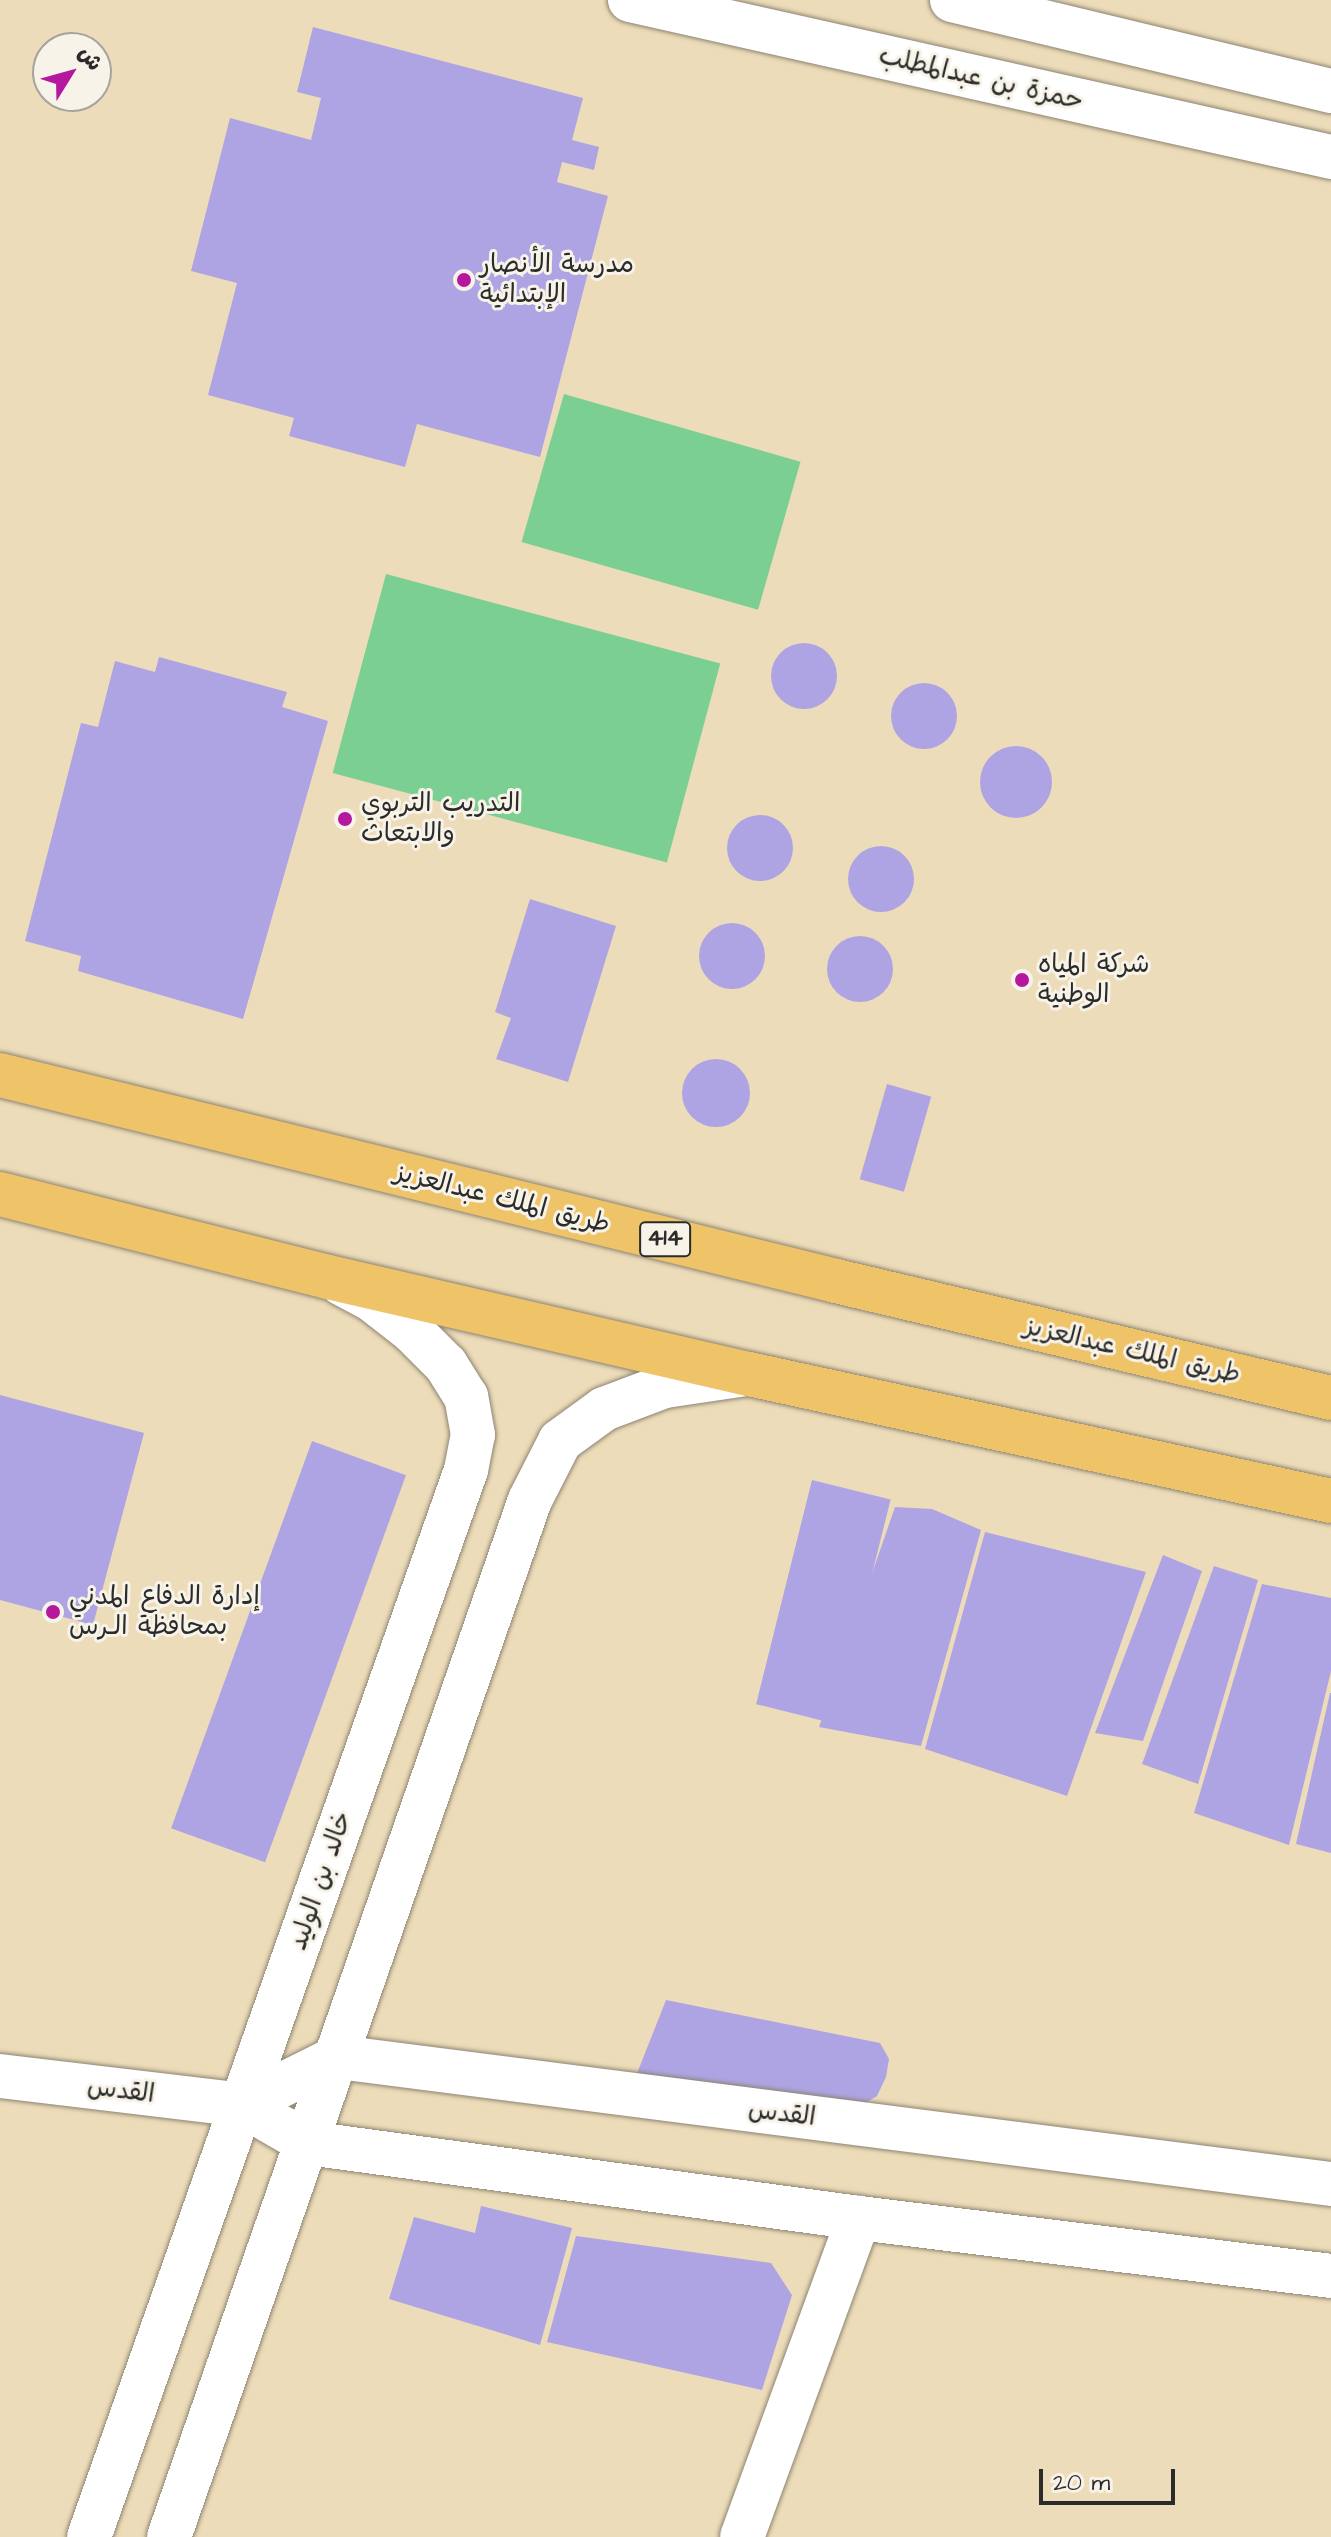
<!DOCTYPE html>
<meta charset="utf-8">
<style>
body{margin:0}
#map{position:relative;width:1331px;height:2537px;overflow:hidden;background:#eddcb9;font-family:"Architects Daughter","Playpen Sans Arabic",sans-serif}
div>[style]{position:absolute}
.green>*{inset:0;background:#7bcf92;transform-origin:0 0}
.building>*{inset:0;background:#aea4e3;transform-origin:0 0}
.round{border-radius:50%}
.roads{filter:drop-shadow(0 0 2px #8c8472) drop-shadow(0 0 2px #8c8472)}
.minor>*{height:44px;margin:-22px;padding:0 22px;transform-origin:22px;border-radius:22px;background:#fff}
.highway>*{height:44px;margin:-22px;padding:0 22px;transform-origin:22px;border-radius:22px;background:#efc469}
.dots>*{width:22px;height:22px;translate:-50% -50%;box-sizing:border-box;border:4px solid #f7f3e8;border-radius:50%}
span{translate:-50% -50%;white-space:nowrap;text-align:center;line-height:1.15;-webkit-text-stroke:6px #f7f3e8;paint-order:stroke}
.shield-label span{padding:2px 6px;background:#f7f3e8;border:2px solid;border-radius:6px;-webkit-text-stroke-width:0}
.shield-label{font-size:24px;color:#2b2b2b;font-weight:700}
.street-label{font-size:26px;color:#2b2b2b}
.poi-label{font-size:26px;color:#2b2b2b}
.left{translate:0 -50%;text-align:left}
.north{position:absolute;left:32px;top:32px;width:80px;height:80px;box-sizing:border-box;background:#f7f3e8;border:2px solid #a5a39c;border-radius:50%;rotate:53deg;font-size:22px;font-weight:700;line-height:32px;text-align:center;color:#2b2b2b}
.north::after{content:'';display:block;margin:auto;width:28px;height:36px;background:#b5179e;clip-path:polygon(50% 0,100% 100%,50% 72%,0 100%)}
.scale{position:absolute;left:1039px;top:2469px;width:136px;height:36px;box-sizing:border-box;border:4px solid #2b2b2b;border-top:0;padding-left:10px;font-size:24px;line-height:28px;white-space:nowrap;color:#2b2b2b;-webkit-text-stroke:6px #f7f3e8;paint-order:stroke}
</style>
<div id="map">
<div class="green">
<i style="left:564px;top:394px;width:246px;height:154px;rotate:16deg"></i>
<i style="left:386px;top:574px;width:346px;height:206px;rotate:15deg"></i>
</div>
<div class="building">
<i style="clip-path:polygon(313px 27px,583px 98px,572px 140px,599px 147px,594px 170px,562px 162px,557px 182px,608px 196px,540px 457px,417px 424px,405px 467px,289px 436px,294px 418px,208px 395px,237px 283px,191px 271px,230px 118px,311px 140px,321px 98px,297px 92px)"></i>
<i class="round" style="left:771px;top:643px;width:66px;height:66px"></i>
<i style="clip-path:polygon(159px 657px,287px 692px,282px 707px,328px 721px,243px 1019px,78px 971px,81px 956px,25px 941px,81px 723px,98px 727px,115px 661px,155px 672px)"></i>
<i class="round" style="left:891px;top:683px;width:66px;height:66px"></i>
<i class="round" style="left:980px;top:746px;width:72px;height:72px"></i>
<i class="round" style="left:727px;top:815px;width:66px;height:66px"></i>
<i class="round" style="left:848px;top:846px;width:66px;height:66px"></i>
<i style="clip-path:polygon(530px 899px,616px 926px,568px 1082px,496px 1059px,511px 1018px,495px 1012px)"></i>
<i class="round" style="left:699px;top:923px;width:66px;height:66px"></i>
<i class="round" style="left:827px;top:936px;width:66px;height:66px"></i>
<i class="round" style="left:682px;top:1059px;width:68px;height:68px"></i>
<i style="left:887px;top:1084px;width:46px;height:99px;rotate:16deg"></i>
<i style="clip-path:polygon(0 1395px,144px 1433px,93px 1625px,0 1600px)"></i>
<i style="left:312px;top:1441px;width:100px;height:412px;rotate:20deg"></i>
<i style="left:812px;top:1480px;width:81px;height:231px;rotate:14deg"></i>
<i style="clip-path:polygon(895px 1507px,932px 1509px,981px 1530px,921px 1746px,819px 1727px)"></i>
<i style="clip-path:polygon(985px 1532px,1146px 1572px,1067px 1796px,925px 1749px)"></i>
<i style="clip-path:polygon(1163px 1555px,1202px 1571px,1143px 1741px,1095px 1733px)"></i>
<i style="clip-path:polygon(1214px 1566px,1258px 1580px,1198px 1784px,1142px 1764px)"></i>
<i style="clip-path:polygon(1262px 1584px,1331px 1598px,1331px 1671px,1289px 1845px,1194px 1813px)"></i>
<i style="clip-path:polygon(1330px 1693px,1331px 1693px,1331px 1853px,1296px 1844px)"></i>
<i style="clip-path:polygon(666px 2000px,880px 2043px,889px 2059px,886px 2077px,877px 2096px,852px 2111px,634px 2081px)"></i>
<i style="clip-path:polygon(481px 2206px,572px 2228px,540px 2345px,389px 2299px,414px 2217px,475px 2233px)"></i>
<i style="clip-path:polygon(576px 2236px,771px 2263px,792px 2295px,762px 2390px,547px 2342px)"></i>
</div>
<div class="roads">
<div class="minor">
<i style="left:630px;top:0;width:718px;rotate:12.62deg"></i>
<i style="left:952px;top:0;width:390px;rotate:13.5deg"></i>
<i style="left:0;top:2076px;width:244px;rotate:6.8deg"></i>
<i style="left:242px;top:2105px;width:76px;rotate:29.9deg"></i>
<i style="left:308px;top:2143px;width:556px;rotate:7.75deg"></i>
<i style="left:859px;top:2218px;width:476px;rotate:7deg"></i>
<i style="left:242px;top:2105px;width:107px;rotate:-26.6deg"></i>
<i style="left:338px;top:2057px;width:1001px;rotate:7.29deg"></i>
<i style="left:89px;top:2537px;width:1132px;rotate:-70.54deg"></i>
<i style="left:466px;top:1470px;width:36px;rotate:-79deg"></i>
<i style="left:473px;top:1435px;width:39px;rotate:-100deg"></i>
<i style="left:466px;top:1397px;width:38px;rotate:-122deg"></i>
<i style="left:446px;top:1365px;width:48px;rotate:-135deg"></i>
<i style="left:412px;top:1331px;width:52px;rotate:-142deg"></i>
<i style="left:371px;top:1299px;width:34px;rotate:-152deg"></i>
<i style="left:169px;top:2537px;width:1098px;rotate:-70.81deg"></i>
<i style="left:530px;top:1500px;width:66px;rotate:-63deg"></i>
<i style="left:560px;top:1441px;width:54px;rotate:-36deg"></i>
<i style="left:604px;top:1409px;width:65px;rotate:-20.7deg"></i>
<i style="left:665px;top:1386px;width:82px;rotate:-8.4deg"></i>
<i style="left:742px;top:2537px;width:340px;rotate:-69.9deg"></i>
</div>
<div class="highway">
<i style="left:0;top:1075px;width:861px;rotate:13.84deg"></i>
<i style="left:836px;top:1281px;width:509px;rotate:13.3deg"></i>
<i style="left:0;top:1194px;width:338px;rotate:14.2deg"></i>
<i style="left:328px;top:1277px;width:432px;rotate:13deg"></i>
<i style="left:749px;top:1374px;width:596px;rotate:12.31deg"></i>
</div>
</div>
<div class="dots">
<i style="left:464px;top:280px;background:#b5179e"></i>
<i style="left:345px;top:819px;background:#b5179e"></i>
<i style="left:1022px;top:980px;background:#b5179e"></i>
<i style="left:53px;top:1612px;background:#b5179e"></i>
</div>
<div class="shield-label">
<span style="left:665px;top:1239px">414</span>
</div>
<div class="street-label">
<span style="left:981px;top:79px;rotate:13deg">حمزة بن عبدالمطلب</span>
<span style="left:502px;top:1199px;rotate:14deg">طريق الملك عبدالعزيز</span>
<span style="left:1132px;top:1351px;rotate:13deg">طريق الملك عبدالعزيز</span>
<span style="left:321px;top:1881px;rotate:-71deg">خالد بن الوليد</span>
<span style="left:121px;top:2091px;rotate:7deg">القدس</span>
<span style="left:782px;top:2114px;rotate:7deg">القدس</span>
</div>
<div class="poi-label">
<span class="left" style="left:480px;top:280px">مدرسة الأنصار<br>الإبتدائية</span>
<span class="left" style="left:361px;top:819px">التدريب التربوي<br>والابتعاث</span>
<span class="left" style="left:1038px;top:980px">شركة المياه<br>الوطنية</span>
<span class="left" style="left:69px;top:1612px">إدارة الدفاع المدني<br>بمحافظة الـرس</span>
</div>
<div class="north">ش</div>
<div class="scale">20 m</div>
</div>
